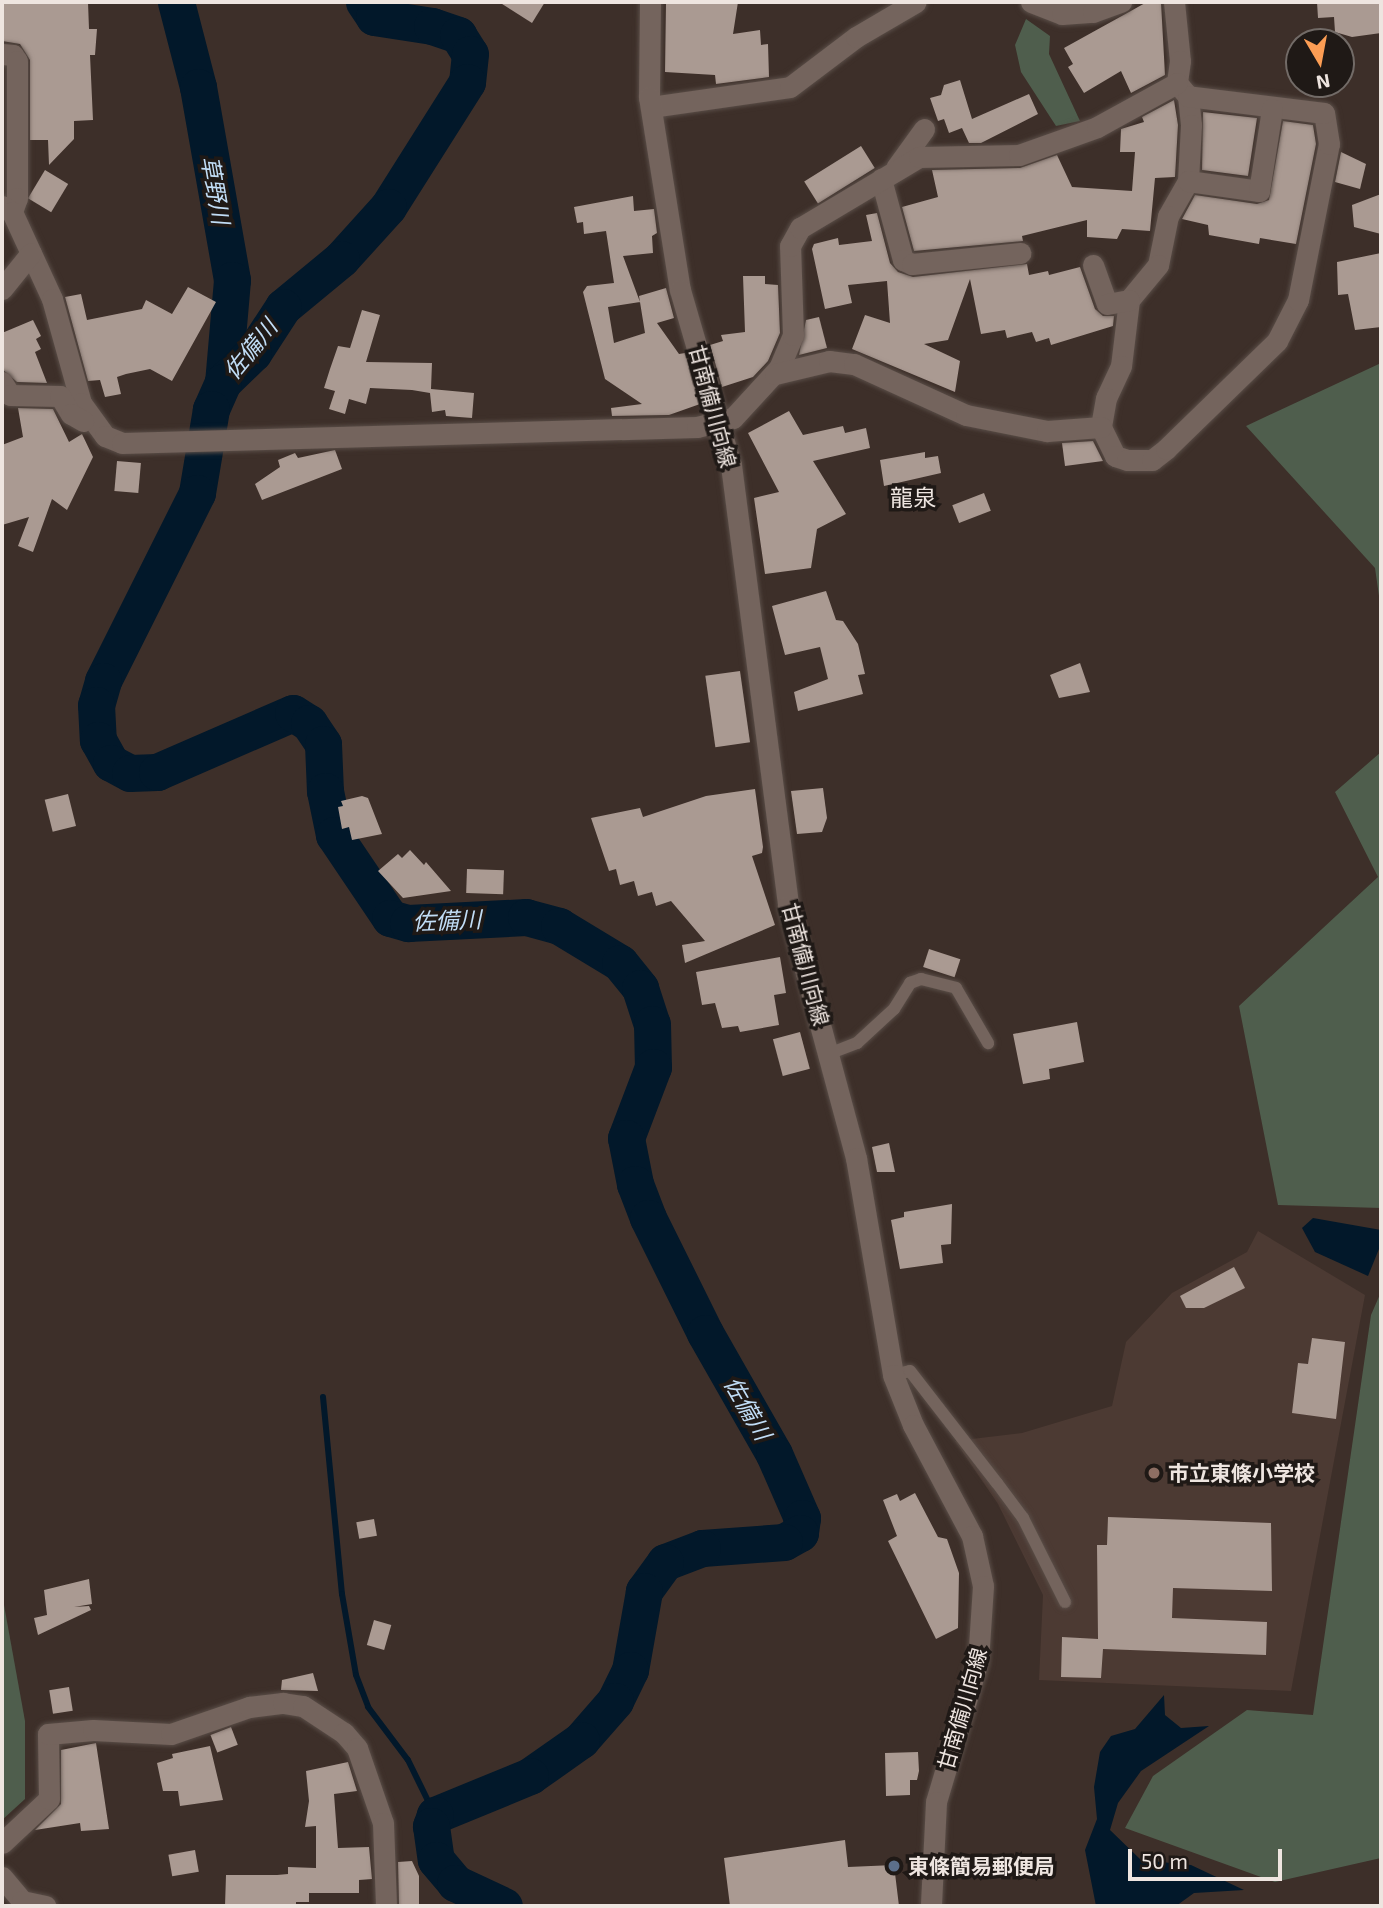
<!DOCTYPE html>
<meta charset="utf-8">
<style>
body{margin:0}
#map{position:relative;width:1383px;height:1908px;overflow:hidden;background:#3d2f29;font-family:"Exo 2","Noto Sans JP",sans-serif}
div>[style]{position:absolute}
.education>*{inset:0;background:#4c3a33}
.green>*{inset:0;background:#4f5e4d}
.water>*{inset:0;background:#02182a}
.stream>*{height:6px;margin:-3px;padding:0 3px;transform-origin:3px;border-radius:3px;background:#02182a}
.river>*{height:37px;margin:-18.5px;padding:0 18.5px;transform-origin:18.5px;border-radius:18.5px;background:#02182a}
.building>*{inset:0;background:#aa9a92;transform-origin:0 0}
.roads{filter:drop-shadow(0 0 2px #594d47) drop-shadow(0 0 2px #594d47)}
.lane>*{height:12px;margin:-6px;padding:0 6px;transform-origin:6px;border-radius:6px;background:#74645d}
.street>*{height:21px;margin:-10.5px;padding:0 10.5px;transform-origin:10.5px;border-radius:10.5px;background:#74645d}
.secondary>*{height:21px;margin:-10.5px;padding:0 10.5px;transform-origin:10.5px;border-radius:10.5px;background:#74645d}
.dots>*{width:19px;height:19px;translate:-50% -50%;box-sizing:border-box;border:4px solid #1f1916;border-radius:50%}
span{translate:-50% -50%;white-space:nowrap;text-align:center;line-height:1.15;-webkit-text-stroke:7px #1f1916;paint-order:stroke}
.street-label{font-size:21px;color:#eee5e0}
.poi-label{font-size:21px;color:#eee5e0;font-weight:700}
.left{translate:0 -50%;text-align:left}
.water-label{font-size:23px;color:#c1ddf6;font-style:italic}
.neighbourhood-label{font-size:23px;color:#eee5e0}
.frame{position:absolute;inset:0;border:4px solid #eee5e0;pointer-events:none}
.north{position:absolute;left:1285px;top:28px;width:70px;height:70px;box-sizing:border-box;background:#1f1916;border:2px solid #726b67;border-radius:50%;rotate:170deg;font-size:19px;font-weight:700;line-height:28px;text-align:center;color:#eee5e0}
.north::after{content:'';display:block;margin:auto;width:24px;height:32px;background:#fc9d54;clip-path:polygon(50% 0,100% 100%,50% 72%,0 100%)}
.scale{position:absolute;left:1128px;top:1849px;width:154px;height:32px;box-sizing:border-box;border:4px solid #eee5e0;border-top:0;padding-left:9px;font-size:21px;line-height:24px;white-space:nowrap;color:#eee5e0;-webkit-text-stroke:5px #1f1916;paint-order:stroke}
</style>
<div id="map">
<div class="education">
<i style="clip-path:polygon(1258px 1231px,1365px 1295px,1291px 1691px,1039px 1680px,1043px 1595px,998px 1504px,955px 1441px,1022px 1433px,1112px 1406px,1126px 1342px,1172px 1293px,1247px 1252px)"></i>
</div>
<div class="green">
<i style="clip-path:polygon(1026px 19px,1050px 36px,1049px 54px,1080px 121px,1056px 126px,1021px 72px,1015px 45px)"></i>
<i style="clip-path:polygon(1381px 363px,1381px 610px,1375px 568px,1246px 426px)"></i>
<i style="clip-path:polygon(1381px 752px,1381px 1208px,1278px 1205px,1239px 1006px,1378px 877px,1335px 792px)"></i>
<i style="clip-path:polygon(1381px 1292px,1381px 1858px,1275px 1882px,1125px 1828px,1153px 1776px,1247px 1710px,1313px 1715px,1371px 1315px)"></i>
<i style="clip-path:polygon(2px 1594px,25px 1721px,25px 1799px,2px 1820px)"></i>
</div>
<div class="water">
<i style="clip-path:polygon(1313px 1218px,1381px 1230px,1381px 1244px,1368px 1276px,1315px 1252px,1302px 1228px)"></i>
<i style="clip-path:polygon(1164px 1695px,1165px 1715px,1181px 1728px,1209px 1726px,1141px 1771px,1118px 1803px,1110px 1830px,1141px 1860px,1191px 1865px,1244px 1890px,1194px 1893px,1176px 1906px,1096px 1906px,1085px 1850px,1097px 1819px,1094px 1787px,1100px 1752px,1111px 1736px,1135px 1729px)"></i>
</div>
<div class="stream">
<i style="left:323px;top:1397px;width:198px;rotate:84.5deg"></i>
<i style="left:342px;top:1594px;width:82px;rotate:80.2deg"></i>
<i style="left:356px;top:1675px;width:34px;rotate:69deg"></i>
<i style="left:368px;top:1707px;width:66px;rotate:53deg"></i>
<i style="left:408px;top:1760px;width:61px;rotate:63.9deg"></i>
</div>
<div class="river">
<i style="left:176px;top:2px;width:88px;rotate:75.5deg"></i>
<i style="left:198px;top:87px;width:196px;rotate:80deg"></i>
<i style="left:232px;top:280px;width:102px;rotate:95deg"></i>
<i style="left:364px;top:2px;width:18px;rotate:56deg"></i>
<i style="left:374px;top:17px;width:59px;rotate:8.8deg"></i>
<i style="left:432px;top:26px;width:28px;rotate:19deg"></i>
<i style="left:458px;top:35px;width:22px;rotate:58deg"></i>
<i style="left:470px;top:54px;width:28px;rotate:96deg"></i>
<i style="left:467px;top:82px;width:148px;rotate:122.3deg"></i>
<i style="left:388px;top:207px;width:70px;rotate:132.1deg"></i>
<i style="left:341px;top:259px;width:75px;rotate:140.4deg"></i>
<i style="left:283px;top:307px;width:55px;rotate:123.1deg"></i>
<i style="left:253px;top:353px;width:42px;rotate:136deg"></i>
<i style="left:223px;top:382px;width:30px;rotate:114deg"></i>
<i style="left:211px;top:409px;width:85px;rotate:99.5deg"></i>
<i style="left:197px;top:493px;width:210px;rotate:116.6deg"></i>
<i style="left:103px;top:681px;width:25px;rotate:106deg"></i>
<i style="left:96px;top:705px;width:35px;rotate:87deg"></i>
<i style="left:98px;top:740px;width:26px;rotate:61deg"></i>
<i style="left:111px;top:763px;width:21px;rotate:28deg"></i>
<i style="left:130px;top:773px;width:27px;rotate:-2deg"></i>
<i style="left:157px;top:772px;width:148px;rotate:-23.5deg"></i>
<i style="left:293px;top:713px;width:19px;rotate:32deg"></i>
<i style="left:309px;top:723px;width:25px;rotate:56deg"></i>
<i style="left:323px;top:744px;width:47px;rotate:87.6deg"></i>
<i style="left:325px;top:791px;width:45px;rotate:78.4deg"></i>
<i style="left:334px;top:835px;width:100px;rotate:56deg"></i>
<i style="left:390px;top:918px;width:19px;rotate:16deg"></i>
<i style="left:408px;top:923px;width:118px;rotate:-2.9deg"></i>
<i style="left:526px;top:917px;width:34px;rotate:15deg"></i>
<i style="left:559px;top:926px;width:71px;rotate:31.2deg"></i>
<i style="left:620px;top:963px;width:32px;rotate:51deg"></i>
<i style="left:640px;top:988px;width:38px;rotate:72deg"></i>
<i style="left:652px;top:1024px;width:43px;rotate:88.7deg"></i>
<i style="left:653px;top:1067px;width:76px;rotate:110.8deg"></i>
<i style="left:626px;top:1138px;width:47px;rotate:78.9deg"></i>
<i style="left:635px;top:1184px;width:36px;rotate:69deg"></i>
<i style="left:648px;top:1218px;width:128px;rotate:63.6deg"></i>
<i style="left:705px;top:1333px;width:139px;rotate:60.3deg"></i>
<i style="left:774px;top:1454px;width:70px;rotate:66.4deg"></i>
<i style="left:802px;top:1518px;width:15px;rotate:98deg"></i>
<i style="left:800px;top:1533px;width:18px;rotate:151deg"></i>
<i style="left:784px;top:1542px;width:82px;rotate:175.8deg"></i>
<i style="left:702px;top:1548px;width:40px;rotate:159deg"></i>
<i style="left:665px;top:1562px;width:36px;rotate:126deg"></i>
<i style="left:644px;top:1591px;width:80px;rotate:100deg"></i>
<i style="left:630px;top:1670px;width:34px;rotate:116deg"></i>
<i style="left:615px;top:1701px;width:52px;rotate:131.1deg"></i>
<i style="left:581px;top:1740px;width:62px;rotate:144.8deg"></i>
<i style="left:530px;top:1776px;width:103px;rotate:157.7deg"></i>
<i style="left:435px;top:1815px;width:12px;rotate:110deg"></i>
<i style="left:431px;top:1826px;width:34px;rotate:82deg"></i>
<i style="left:436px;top:1860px;width:30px;rotate:50deg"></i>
<i style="left:455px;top:1883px;width:54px;rotate:25.1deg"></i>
</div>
<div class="building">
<i style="clip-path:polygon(2px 2px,88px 2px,89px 29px,97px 29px,95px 55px,90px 55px,93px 120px,74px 121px,74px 139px,49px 165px,48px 140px,30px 140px,30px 60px,20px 44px,2px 41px)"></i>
<i style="clip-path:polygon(499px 2px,545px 2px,532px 23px)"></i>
<i style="clip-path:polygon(666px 2px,738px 2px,733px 34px,760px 30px,761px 45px,768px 44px,769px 77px,716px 84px,715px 75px,665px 72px)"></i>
<i style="clip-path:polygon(1147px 2px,1161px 2px,1165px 75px,1131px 93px,1121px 71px,1084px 93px,1068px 67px,1073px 64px,1064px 48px)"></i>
<i style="clip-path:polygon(1317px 2px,1381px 2px,1381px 33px,1352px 37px,1335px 32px,1334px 17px,1318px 18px)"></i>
<i style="clip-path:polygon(2px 67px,4px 67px,2px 123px)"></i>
<i style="clip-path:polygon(960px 80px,972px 119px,1029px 94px,1038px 114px,981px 143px,969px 143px,962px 128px,949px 133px,944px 119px,938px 121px,930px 98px,941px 95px,944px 85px)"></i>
<i style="clip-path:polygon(1174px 100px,1178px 125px,1175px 177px,1155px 178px,1150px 231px,1122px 229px,1117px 239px,1087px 237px,1087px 220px,1022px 236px,1023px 241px,914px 251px,902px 207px,938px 197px,932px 170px,1020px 168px,1057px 155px,1072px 187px,1132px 191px,1135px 152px,1120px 152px,1121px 129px,1144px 122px,1142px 117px)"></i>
<i style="clip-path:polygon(1203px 112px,1257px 118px,1248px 176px,1202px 170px)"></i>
<i style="clip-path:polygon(1283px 121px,1313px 125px,1316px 144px,1296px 244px,1260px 238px,1259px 244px,1209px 235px,1208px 225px,1182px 219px,1195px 195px,1257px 204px,1269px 200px)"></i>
<i style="left:861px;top:146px;width:26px;height:67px;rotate:58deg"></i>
<i style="clip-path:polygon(1341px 152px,1366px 164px,1360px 189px,1335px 182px)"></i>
<i style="left:45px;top:170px;width:27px;height:33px;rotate:31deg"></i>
<i style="clip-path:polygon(1381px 194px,1381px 234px,1354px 227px,1352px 205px)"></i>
<i style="clip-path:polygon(633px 196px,634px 211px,654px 209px,657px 233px,652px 236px,653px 253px,623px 256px,640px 302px,608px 307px,614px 343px,645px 333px,639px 296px,666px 288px,674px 318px,657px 323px,679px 354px,685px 353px,700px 404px,669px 415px,612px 416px,611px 408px,642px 404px,605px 379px,583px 292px,587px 286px,614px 283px,606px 231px,584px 234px,583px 222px,577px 223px,574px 207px)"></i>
<i style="clip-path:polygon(877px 213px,890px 263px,898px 272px,913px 277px,1027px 264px,1029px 275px,1048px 271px,1049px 275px,1080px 267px,1095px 309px,1103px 316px,1114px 316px,1113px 326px,1051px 345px,1049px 338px,1036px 342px,1032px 332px,1007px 338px,1005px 330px,981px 334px,970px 279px,948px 340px,924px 344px,960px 361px,955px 392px,852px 349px,865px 315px,890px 323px,887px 281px,848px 285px,852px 303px,825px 309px,812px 249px,814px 244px,838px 238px,839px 245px,872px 241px,866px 215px)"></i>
<i style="clip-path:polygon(1381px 253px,1381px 327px,1355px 330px,1348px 294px,1338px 295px,1337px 262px)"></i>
<i style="clip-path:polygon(743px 276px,765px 276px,765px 284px,778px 285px,780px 333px,768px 361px,753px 377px,722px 387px,710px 345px,723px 341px,721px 335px,745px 332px)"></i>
<i style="clip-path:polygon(188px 287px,216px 302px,172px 381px,150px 369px,126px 374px,117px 377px,121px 394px,105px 397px,100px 380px,88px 381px,65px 297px,81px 294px,87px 320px,142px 309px,146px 300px,172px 314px)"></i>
<i style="clip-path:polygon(362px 310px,380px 315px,366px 362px,432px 363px,431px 389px,474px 393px,472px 418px,446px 416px,445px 410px,432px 412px,430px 393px,412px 390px,370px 388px,366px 404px,349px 399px,345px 414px,329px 409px,335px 391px,324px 388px,330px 369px,338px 346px,350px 348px)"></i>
<i style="clip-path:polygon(819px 317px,827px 348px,799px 355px,806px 320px)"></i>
<i style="clip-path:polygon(33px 320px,41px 336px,36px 339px,41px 349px,35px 352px,47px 383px,17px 382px,2px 369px,2px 333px)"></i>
<i style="clip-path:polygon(18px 408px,53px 409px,69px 442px,82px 434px,93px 457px,67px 510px,52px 499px,33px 552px,18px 546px,29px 517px,2px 525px,2px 445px,23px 437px)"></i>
<i style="clip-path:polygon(789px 411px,803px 435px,843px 426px,845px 433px,866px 428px,870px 448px,813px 461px,846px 514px,817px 529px,811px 568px,765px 574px,754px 498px,779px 492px,748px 433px)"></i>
<i style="clip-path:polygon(1093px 441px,1103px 461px,1065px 466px,1062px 443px)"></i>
<i style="clip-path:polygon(335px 450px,342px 469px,262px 500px,255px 484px,280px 467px,278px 460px,295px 453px,298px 458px)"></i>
<i style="clip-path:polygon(925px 452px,925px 458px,938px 456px,941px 473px,884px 486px,880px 460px)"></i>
<i style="left:117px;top:461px;width:24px;height:30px;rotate:5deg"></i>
<i style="left:984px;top:493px;width:19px;height:34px;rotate:69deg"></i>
<i style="clip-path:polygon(826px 591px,836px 620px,843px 621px,858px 644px,865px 674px,858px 675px,863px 694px,798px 711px,794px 692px,828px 679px,820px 647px,785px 655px,772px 606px)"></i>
<i style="clip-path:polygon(1080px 663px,1090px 692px,1059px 698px,1050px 675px)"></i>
<i style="left:740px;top:671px;width:72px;height:35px;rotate:82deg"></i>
<i style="clip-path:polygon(823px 788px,827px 818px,822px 832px,797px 834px,791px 791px)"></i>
<i style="clip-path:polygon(755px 789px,763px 847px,762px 853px,752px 856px,775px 925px,685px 963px,682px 945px,705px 941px,671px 901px,656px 906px,652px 892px,638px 896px,634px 881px,620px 885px,616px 869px,609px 871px,591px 818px,640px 808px,643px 817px,706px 796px)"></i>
<i style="left:68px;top:794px;width:33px;height:24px;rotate:76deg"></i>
<i style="clip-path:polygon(362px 796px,368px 798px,382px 834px,352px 840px,349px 827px,342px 829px,338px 807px,343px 806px,341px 801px)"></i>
<i style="clip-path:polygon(410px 850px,424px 865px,426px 862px,451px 891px,403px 898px,378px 871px,398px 854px,402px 858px)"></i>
<i style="left:467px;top:869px;width:37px;height:24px;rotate:2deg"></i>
<i style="left:929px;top:949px;width:33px;height:19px;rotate:18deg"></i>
<i style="clip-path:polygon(780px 957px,786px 993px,774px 995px,779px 1025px,740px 1032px,738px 1026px,722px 1028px,715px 1003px,702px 1005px,696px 972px)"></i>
<i style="clip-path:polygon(1077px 1022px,1084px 1062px,1049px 1069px,1050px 1079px,1023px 1084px,1013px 1034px)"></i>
<i style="left:800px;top:1032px;width:38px;height:28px;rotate:75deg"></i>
<i style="clip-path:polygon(889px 1143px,895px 1172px,877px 1172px,872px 1147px)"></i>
<i style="clip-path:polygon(952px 1204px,951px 1244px,941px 1245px,943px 1263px,900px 1269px,891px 1220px,904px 1217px,904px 1212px)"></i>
<i style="clip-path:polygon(1234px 1267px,1245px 1288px,1204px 1308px,1186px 1308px,1180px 1296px)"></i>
<i style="clip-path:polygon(1312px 1338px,1345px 1342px,1336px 1419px,1292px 1413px,1298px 1363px,1308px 1364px)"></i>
<i style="clip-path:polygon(915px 1493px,938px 1537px,947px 1539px,959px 1573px,958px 1628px,936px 1639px,888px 1541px,897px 1536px,883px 1500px,897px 1494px,900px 1501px)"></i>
<i style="clip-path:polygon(1108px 1517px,1271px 1523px,1272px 1591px,1173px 1588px,1172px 1618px,1267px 1622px,1266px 1655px,1103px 1649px,1101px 1678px,1061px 1677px,1062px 1637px,1098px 1639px,1097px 1545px,1107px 1545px)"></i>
<i style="left:374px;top:1519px;width:17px;height:18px;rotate:80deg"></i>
<i style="clip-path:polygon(89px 1579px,92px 1604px,74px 1607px,89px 1606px,91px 1610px,38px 1635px,34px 1618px,47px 1615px,44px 1590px)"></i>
<i style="left:374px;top:1620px;width:18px;height:26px;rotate:16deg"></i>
<i style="clip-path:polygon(313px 1673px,318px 1691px,281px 1690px,282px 1680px)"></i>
<i style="left:69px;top:1687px;width:24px;height:20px;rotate:81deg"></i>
<i style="left:231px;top:1727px;width:19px;height:22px;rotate:69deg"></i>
<i style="clip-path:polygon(96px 1743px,109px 1829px,81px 1831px,80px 1823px,35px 1830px,61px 1804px,61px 1750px)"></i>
<i style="clip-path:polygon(210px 1746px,223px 1800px,180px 1806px,178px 1791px,163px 1791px,157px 1763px,173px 1758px,172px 1754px)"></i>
<i style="clip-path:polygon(918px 1752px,919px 1771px,917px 1780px,910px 1780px,910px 1795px,886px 1796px,885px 1753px)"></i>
<i style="clip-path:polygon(348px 1762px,357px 1791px,334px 1794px,338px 1848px,369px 1847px,372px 1879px,359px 1880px,359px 1893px,309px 1893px,309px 1902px,296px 1902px,296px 1906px,225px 1906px,226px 1875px,277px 1875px,288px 1874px,288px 1867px,316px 1868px,316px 1826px,305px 1827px,309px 1801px,306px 1771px)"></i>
<i style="clip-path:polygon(845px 1840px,848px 1867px,894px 1865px,899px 1906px,730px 1906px,724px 1858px)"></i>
<i style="left:195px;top:1850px;width:22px;height:27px;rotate:80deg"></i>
<i style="clip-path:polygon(412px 1861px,419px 1876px,419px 1906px,399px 1906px,398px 1862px)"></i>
</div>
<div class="roads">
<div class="lane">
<i style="left:831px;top:1053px;width:28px;rotate:-21deg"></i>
<i style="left:857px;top:1043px;width:50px;rotate:-42.6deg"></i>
<i style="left:894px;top:1009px;width:31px;rotate:-58deg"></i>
<i style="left:910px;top:983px;width:12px;rotate:-20deg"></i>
<i style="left:921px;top:979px;width:36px;rotate:14deg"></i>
<i style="left:956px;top:988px;width:64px;rotate:59.8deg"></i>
<i style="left:893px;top:1375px;width:17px;rotate:-13deg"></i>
<i style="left:910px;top:1371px;width:142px;rotate:52.2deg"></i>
<i style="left:997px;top:1483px;width:44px;rotate:53.4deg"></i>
<i style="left:1023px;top:1518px;width:94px;rotate:63.4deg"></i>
</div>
<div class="street">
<i style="left:1031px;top:2px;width:33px;rotate:21deg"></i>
<i style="left:1062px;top:14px;width:31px;rotate:-4deg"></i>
<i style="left:1093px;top:12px;width:30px;rotate:-20deg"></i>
<i style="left:1174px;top:2px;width:59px;rotate:84.2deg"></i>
<i style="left:1180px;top:61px;width:22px;rotate:98deg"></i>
<i style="left:2px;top:54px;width:11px;rotate:5deg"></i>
<i style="left:13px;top:55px;width:7px;rotate:56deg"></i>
<i style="left:17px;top:61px;width:137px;rotate:90deg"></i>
<i style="left:17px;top:198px;width:15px;rotate:110deg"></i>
<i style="left:1177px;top:83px;width:17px;rotate:50deg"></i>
<i style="left:1188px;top:96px;width:29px;rotate:84deg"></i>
<i style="left:1191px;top:125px;width:56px;rotate:93.1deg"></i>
<i style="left:1188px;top:181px;width:40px;rotate:119.7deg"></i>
<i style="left:1168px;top:216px;width:50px;rotate:101.5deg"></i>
<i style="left:1158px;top:265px;width:45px;rotate:129.6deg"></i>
<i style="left:1129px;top:300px;width:66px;rotate:96.9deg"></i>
<i style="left:1121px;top:366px;width:35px;rotate:115deg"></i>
<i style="left:1106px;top:398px;width:29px;rotate:100deg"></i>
<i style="left:1101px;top:427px;width:32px;rotate:64deg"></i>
<i style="left:1115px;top:456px;width:13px;rotate:18deg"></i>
<i style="left:1127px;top:460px;width:25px"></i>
<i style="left:1152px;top:460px;width:18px;rotate:-38deg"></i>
<i style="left:1166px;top:449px;width:155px;rotate:-44.2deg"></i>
<i style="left:1277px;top:341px;width:46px;rotate:-62.9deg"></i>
<i style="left:1298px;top:300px;width:159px;rotate:-78.8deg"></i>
<i style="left:1329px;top:144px;width:31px;rotate:-99deg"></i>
<i style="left:1324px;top:113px;width:137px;rotate:-172.9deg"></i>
<i style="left:651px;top:107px;width:140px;rotate:-8.2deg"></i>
<i style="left:790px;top:87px;width:83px;rotate:-37.1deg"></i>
<i style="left:856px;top:37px;width:69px;rotate:-30.3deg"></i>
<i style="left:896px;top:168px;width:48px;rotate:-54.3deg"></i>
<i style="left:881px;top:179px;width:84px;rotate:74.8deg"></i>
<i style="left:903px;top:260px;width:10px;rotate:24deg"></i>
<i style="left:912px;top:264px;width:109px;rotate:-5.8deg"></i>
<i style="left:1188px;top:181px;width:72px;rotate:8deg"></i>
<i style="left:1259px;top:191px;width:83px;rotate:-81deg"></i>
<i style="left:2px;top:206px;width:12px;rotate:31deg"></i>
<i style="left:12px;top:212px;width:96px;rotate:65.3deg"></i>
<i style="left:52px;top:299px;width:108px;rotate:74.4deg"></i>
<i style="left:81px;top:403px;width:41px;rotate:54deg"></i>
<i style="left:105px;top:436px;width:18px;rotate:22deg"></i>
<i style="left:122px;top:443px;width:575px;rotate:-1.59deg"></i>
<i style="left:697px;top:427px;width:37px;rotate:-14deg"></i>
<i style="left:733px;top:418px;width:68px;rotate:-47.4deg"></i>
<i style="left:779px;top:368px;width:36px;rotate:-67deg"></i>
<i style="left:793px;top:335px;width:89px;rotate:-91.9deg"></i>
<i style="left:790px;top:246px;width:21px;rotate:-61deg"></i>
<i style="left:800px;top:228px;width:139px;rotate:-30.8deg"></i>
<i style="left:919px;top:157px;width:100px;rotate:-1.1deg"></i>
<i style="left:1019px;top:155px;width:83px;rotate:-19.7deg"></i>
<i style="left:1097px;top:127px;width:91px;rotate:-28.8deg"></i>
<i style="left:1093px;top:265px;width:41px;rotate:70.3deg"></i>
<i style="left:1107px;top:304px;width:22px;rotate:-10deg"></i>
<i style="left:2px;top:289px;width:46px;rotate:-51.1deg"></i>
<i style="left:775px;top:374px;width:56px;rotate:-13.5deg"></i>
<i style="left:829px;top:361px;width:25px;rotate:7deg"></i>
<i style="left:854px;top:364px;width:123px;rotate:24.5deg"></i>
<i style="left:966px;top:415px;width:83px;rotate:11.2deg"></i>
<i style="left:1047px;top:431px;width:54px;rotate:-4.2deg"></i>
<i style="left:2px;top:382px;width:15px;rotate:58deg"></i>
<i style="left:10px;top:395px;width:50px;rotate:1.1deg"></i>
<i style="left:60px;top:396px;width:21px;rotate:59deg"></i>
<i style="left:71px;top:414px;width:14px;rotate:30deg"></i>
<i style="left:2px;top:1843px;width:64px;rotate:-43.1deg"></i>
<i style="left:49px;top:1799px;width:65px;rotate:-90.9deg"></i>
<i style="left:48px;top:1734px;width:45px;rotate:-5.1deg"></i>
<i style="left:93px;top:1730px;width:78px;rotate:2.9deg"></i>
<i style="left:171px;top:1734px;width:83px;rotate:-19.1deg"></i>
<i style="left:249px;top:1707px;width:34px;rotate:-7deg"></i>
<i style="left:283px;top:1703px;width:20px;rotate:9deg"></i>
<i style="left:303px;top:1706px;width:49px;rotate:33.4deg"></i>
<i style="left:344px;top:1733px;width:20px;rotate:49deg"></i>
<i style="left:357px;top:1748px;width:79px;rotate:70.9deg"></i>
<i style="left:383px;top:1823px;width:83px;rotate:87.9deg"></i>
<i style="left:2px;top:1877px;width:31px;rotate:50deg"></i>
<i style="left:22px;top:1901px;width:24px;rotate:12deg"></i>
</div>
<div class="secondary">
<i style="left:650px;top:2px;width:95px;rotate:90.6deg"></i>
<i style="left:649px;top:97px;width:195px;rotate:80.9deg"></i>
<i style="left:680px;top:290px;width:182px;rotate:73.8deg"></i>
<i style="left:731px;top:465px;width:445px;rotate:82.6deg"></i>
<i style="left:788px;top:906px;width:261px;rotate:74.9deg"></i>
<i style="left:856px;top:1158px;width:220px;rotate:80.3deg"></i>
<i style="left:893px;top:1375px;width:54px;rotate:68.2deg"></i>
<i style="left:913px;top:1425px;width:126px;rotate:62deg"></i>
<i style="left:972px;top:1536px;width:51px;rotate:77.6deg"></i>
<i style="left:983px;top:1586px;width:75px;rotate:93.8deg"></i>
<i style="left:978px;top:1661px;width:147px;rotate:106.6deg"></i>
<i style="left:936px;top:1802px;width:104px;rotate:92.8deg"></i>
</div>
</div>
<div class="dots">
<i style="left:1154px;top:1473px;background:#8d6e63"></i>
<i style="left:894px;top:1866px;background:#5c6f8a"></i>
</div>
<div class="street-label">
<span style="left:713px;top:406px;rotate:75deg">甘南備川向線</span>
<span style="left:806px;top:964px;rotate:75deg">甘南備川向線</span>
<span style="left:962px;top:1709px;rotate:-74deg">甘南備川向線</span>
</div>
<div class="poi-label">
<span class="left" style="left:1168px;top:1473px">市立東條小学校</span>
<span class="left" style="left:908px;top:1866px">東條簡易郵便局</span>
</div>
<div class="water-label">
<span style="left:216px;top:190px;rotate:80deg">草野川</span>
<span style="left:250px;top:349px;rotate:-51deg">佐備川</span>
<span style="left:447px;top:920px;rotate:-2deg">佐備川</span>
<span style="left:748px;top:1408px;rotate:60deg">佐備川</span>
</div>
<div class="neighbourhood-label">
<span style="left:913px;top:497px">龍泉</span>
</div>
<div class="frame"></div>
<div class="north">N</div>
<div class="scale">50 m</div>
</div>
